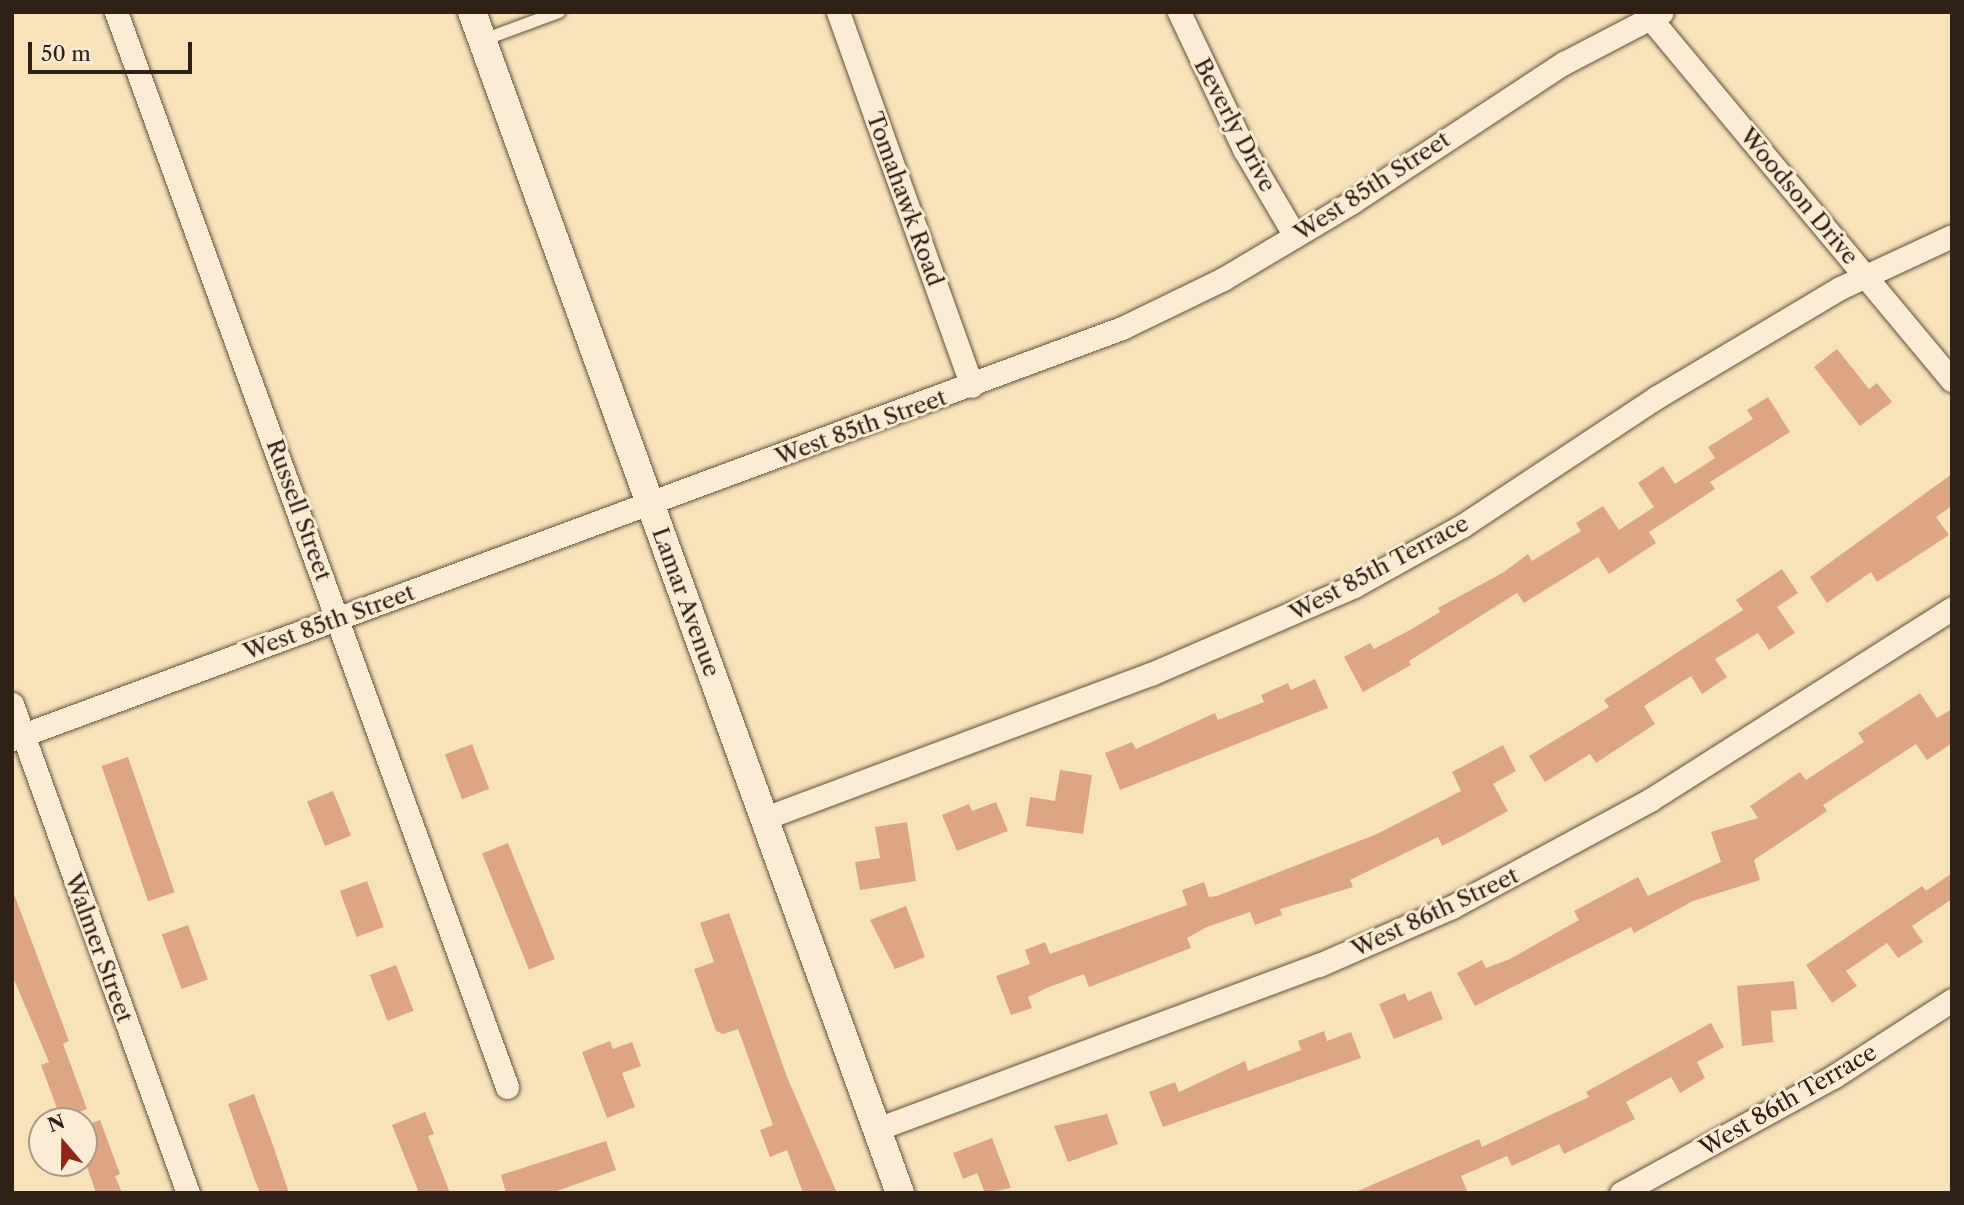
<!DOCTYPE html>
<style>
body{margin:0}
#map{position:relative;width:1964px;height:1205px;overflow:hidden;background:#f8e2b9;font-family:"Libre Caslon Text",serif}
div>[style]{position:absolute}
.building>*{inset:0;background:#dca685;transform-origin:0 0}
.roads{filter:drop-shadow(0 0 2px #60503f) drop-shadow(0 0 2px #60503f)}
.service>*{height:12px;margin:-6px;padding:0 6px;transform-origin:6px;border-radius:6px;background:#faecd2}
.minor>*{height:23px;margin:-11.5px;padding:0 11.5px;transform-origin:11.5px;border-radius:11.5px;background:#faecd2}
.tertiary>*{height:28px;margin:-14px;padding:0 14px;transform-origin:14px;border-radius:14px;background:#faecd2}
span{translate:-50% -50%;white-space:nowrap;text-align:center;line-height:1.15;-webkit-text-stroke:6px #faecd2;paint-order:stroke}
.street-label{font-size:23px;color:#2e2016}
.frame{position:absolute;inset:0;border:14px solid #2e2016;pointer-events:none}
.north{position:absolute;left:28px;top:1107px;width:70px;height:70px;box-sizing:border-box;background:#faecd2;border:2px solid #a89a87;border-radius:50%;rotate:340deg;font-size:19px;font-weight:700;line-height:28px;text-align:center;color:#2e2016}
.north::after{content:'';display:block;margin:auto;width:24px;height:32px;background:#8f2418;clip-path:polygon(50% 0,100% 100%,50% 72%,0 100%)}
.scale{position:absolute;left:28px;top:42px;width:164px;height:32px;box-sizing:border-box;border:4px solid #2e2016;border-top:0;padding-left:9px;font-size:21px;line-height:24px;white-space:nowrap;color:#2e2016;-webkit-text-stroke:5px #faecd2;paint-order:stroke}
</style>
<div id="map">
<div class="building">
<i style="clip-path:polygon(1837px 349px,1869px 389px,1877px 383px,1892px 402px,1860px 426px,1814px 367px)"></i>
<i style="clip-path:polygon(1768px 397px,1790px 432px,1710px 482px,1715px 489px,1649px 532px,1656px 543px,1609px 574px,1598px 557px,1524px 603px,1517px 593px,1409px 661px,1411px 665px,1363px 692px,1344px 657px,1370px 643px,1374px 649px,1410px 630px,1440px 612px,1438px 608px,1504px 572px,1528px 554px,1532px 561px,1581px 531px,1576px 523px,1603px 506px,1619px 530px,1654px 507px,1638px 483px,1663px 466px,1675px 484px,1715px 458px,1708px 447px,1753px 419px,1747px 410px)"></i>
<i style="clip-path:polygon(1952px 474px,1952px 506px,1936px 517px,1949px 535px,1877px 582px,1871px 572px,1827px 603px,1810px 577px)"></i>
<i style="clip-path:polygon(1782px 569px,1798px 593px,1777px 607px,1795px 633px,1769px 650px,1758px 633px,1715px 659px,1727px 677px,1702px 694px,1691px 676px,1644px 706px,1655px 724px,1596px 763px,1590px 754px,1545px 782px,1529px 756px,1609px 707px,1604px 700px,1743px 610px,1736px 600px)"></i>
<i style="clip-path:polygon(1315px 679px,1328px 708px,1120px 790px,1105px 753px,1132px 742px,1136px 749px,1215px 713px,1218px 720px,1264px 702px,1261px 695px,1288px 683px,1291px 690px)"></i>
<i style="clip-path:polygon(1920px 693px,1937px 718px,1952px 709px,1952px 743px,1927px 760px,1916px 744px,1823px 805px,1827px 811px,1754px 860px,1760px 880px,1693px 901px,1634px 933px,1631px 927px,1475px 1006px,1457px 973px,1482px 960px,1486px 968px,1510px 959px,1579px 920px,1574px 911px,1638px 877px,1648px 896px,1721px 862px,1711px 832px,1758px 818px,1750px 806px,1800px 772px,1806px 780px,1864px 742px,1858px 733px)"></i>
<i style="left:472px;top:744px;width:48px;height:29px;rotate:69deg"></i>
<i style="clip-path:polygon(1503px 745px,1516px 771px,1493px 784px,1508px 811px,1464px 835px,1442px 846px,1438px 837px,1350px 880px,1353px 887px,1280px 909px,1282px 915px,1255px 925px,1250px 912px,1207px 927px,1187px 938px,1191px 948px,1131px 971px,1089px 987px,1084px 974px,1049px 987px,1028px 997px,1032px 1008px,1011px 1015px,996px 976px,1030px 964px,1025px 950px,1045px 942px,1050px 954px,1187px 905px,1182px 890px,1204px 882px,1209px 897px,1217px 896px,1377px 834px,1461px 791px,1452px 772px)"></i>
<i style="left:128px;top:757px;width:143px;height:28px;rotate:71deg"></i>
<i style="clip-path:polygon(1060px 770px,1092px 775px,1083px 834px,1026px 826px,1030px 797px,1055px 801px)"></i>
<i style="left:333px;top:791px;width:48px;height:28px;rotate:68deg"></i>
<i style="clip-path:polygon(996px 802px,1008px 831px,957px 851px,942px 815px,969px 804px,972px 811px)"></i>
<i style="clip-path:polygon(907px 822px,916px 881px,860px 890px,855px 862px,880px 858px,875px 827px)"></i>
<i style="left:508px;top:843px;width:125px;height:28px;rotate:68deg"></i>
<i style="clip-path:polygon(1952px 873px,1952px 899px,1912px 926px,1923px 942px,1898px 958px,1887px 943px,1846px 971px,1857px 986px,1832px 1003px,1806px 965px,1922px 886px,1926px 891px)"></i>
<i style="left:367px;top:881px;width:49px;height:29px;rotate:70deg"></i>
<i style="clip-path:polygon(14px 894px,69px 1041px,63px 1044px,87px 1109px,61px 1119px,41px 1065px,49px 1062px,12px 975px)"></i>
<i style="clip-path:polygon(906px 906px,925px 957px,895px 969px,870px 920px)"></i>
<i style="clip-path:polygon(729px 913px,787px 1077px,837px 1193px,803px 1193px,787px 1150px,770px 1157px,760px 1130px,773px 1125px,738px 1029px,723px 1034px,716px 1031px,694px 969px,714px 962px,700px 923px)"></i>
<i style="left:188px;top:925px;width:58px;height:28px;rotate:70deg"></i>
<i style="left:396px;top:965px;width:49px;height:28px;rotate:69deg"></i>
<i style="clip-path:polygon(1794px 981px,1797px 1009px,1771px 1011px,1773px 1042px,1742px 1046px,1737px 986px)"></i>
<i style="clip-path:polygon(1431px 991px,1443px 1019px,1394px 1039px,1379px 1004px,1405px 993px,1408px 1001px)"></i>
<i style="clip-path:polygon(1711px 1023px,1724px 1047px,1697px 1062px,1705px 1078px,1680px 1093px,1671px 1077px,1626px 1102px,1635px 1119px,1601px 1136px,1564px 1154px,1559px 1144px,1512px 1166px,1507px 1156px,1461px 1176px,1468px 1193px,1353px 1193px,1479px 1139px,1482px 1147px,1589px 1097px,1586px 1092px)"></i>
<i style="clip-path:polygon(1324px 1031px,1327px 1041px,1351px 1032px,1361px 1058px,1163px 1127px,1149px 1092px,1175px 1082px,1179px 1092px,1245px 1061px,1248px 1071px,1301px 1050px,1298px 1041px)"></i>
<i style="clip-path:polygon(610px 1041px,613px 1049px,632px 1042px,641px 1066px,622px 1073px,635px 1107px,607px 1118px,582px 1052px)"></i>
<i style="clip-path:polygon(254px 1094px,274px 1148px,289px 1193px,260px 1193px,254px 1178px,228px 1104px)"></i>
<i style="clip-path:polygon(425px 1112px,434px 1134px,428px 1136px,450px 1193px,419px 1193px,392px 1125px)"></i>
<i style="clip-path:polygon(1107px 1114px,1118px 1144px,1068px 1162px,1054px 1126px)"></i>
<i style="clip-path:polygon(100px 1120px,120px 1174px,115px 1176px,122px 1193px,96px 1193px,84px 1158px,84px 1126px)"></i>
<i style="clip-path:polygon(992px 1138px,1011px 1188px,985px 1193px,977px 1173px,963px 1179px,953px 1153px)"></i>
<i style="clip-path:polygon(606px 1141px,616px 1170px,551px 1193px,506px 1193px,501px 1175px)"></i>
</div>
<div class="roads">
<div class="service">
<i style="left:483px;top:40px;width:81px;rotate:-20.2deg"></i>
</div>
<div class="minor">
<i style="left:116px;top:12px;width:1144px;rotate:70.01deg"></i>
<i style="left:838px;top:12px;width:397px;rotate:70.3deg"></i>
<i style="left:1179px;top:12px;width:152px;rotate:64.6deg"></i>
<i style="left:1244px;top:149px;width:101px;rotate:59.6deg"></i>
<i style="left:1645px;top:12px;width:479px;rotate:50.2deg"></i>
<i style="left:12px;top:704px;width:520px;rotate:70.21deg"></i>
<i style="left:12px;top:739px;width:1184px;rotate:-20.32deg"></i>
<i style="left:1122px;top:328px;width:112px;rotate:-25.9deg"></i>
<i style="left:1223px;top:279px;width:150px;rotate:-30.8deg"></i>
<i style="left:1352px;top:202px;width:254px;rotate:-33.3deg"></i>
<i style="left:1564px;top:63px;width:110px;rotate:-27.5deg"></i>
<i style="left:765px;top:818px;width:412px;rotate:-20.5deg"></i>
<i style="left:1151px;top:674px;width:221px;rotate:-23.4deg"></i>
<i style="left:1354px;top:586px;width:124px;rotate:-29.1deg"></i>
<i style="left:1462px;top:526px;width:234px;rotate:-33.5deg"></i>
<i style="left:1657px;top:397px;width:213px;rotate:-30.8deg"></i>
<i style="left:1840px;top:288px;width:123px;rotate:-24.9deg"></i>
<i style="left:877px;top:1129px;width:471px;rotate:-20.4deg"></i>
<i style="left:1319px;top:965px;width:145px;rotate:-23.6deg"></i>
<i style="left:1452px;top:907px;width:225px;rotate:-28.4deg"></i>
<i style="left:1650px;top:800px;width:358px;rotate:-32.4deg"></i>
<i style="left:1621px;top:1193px;width:242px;rotate:-28.7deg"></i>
<i style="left:1833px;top:1077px;width:142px;rotate:-32.9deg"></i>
</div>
<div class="tertiary">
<i style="left:472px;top:12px;width:1256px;rotate:70.08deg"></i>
</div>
</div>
<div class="street-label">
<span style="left:1235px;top:125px;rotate:62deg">Beverly Drive</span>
<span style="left:1372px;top:186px;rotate:-33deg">West 85th Street</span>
<span style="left:1799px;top:196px;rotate:50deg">Woodson Drive</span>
<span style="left:905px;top:199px;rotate:70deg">Tomahawk Road</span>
<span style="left:861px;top:427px;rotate:-20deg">West 85th Street</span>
<span style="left:299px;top:510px;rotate:70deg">Russell Street</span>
<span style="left:1379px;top:568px;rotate:-28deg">West 85th Terrace</span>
<span style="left:686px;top:602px;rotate:70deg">Lamar Avenue</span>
<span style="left:329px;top:622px;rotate:-20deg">West 85th Street</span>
<span style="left:1435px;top:912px;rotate:-25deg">West 86th Street</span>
<span style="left:99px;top:948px;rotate:70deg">Walmer Street</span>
<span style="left:1788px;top:1100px;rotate:-30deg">West 86th Terrace</span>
</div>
<div class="frame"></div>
<div class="north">N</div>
<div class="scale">50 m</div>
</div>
